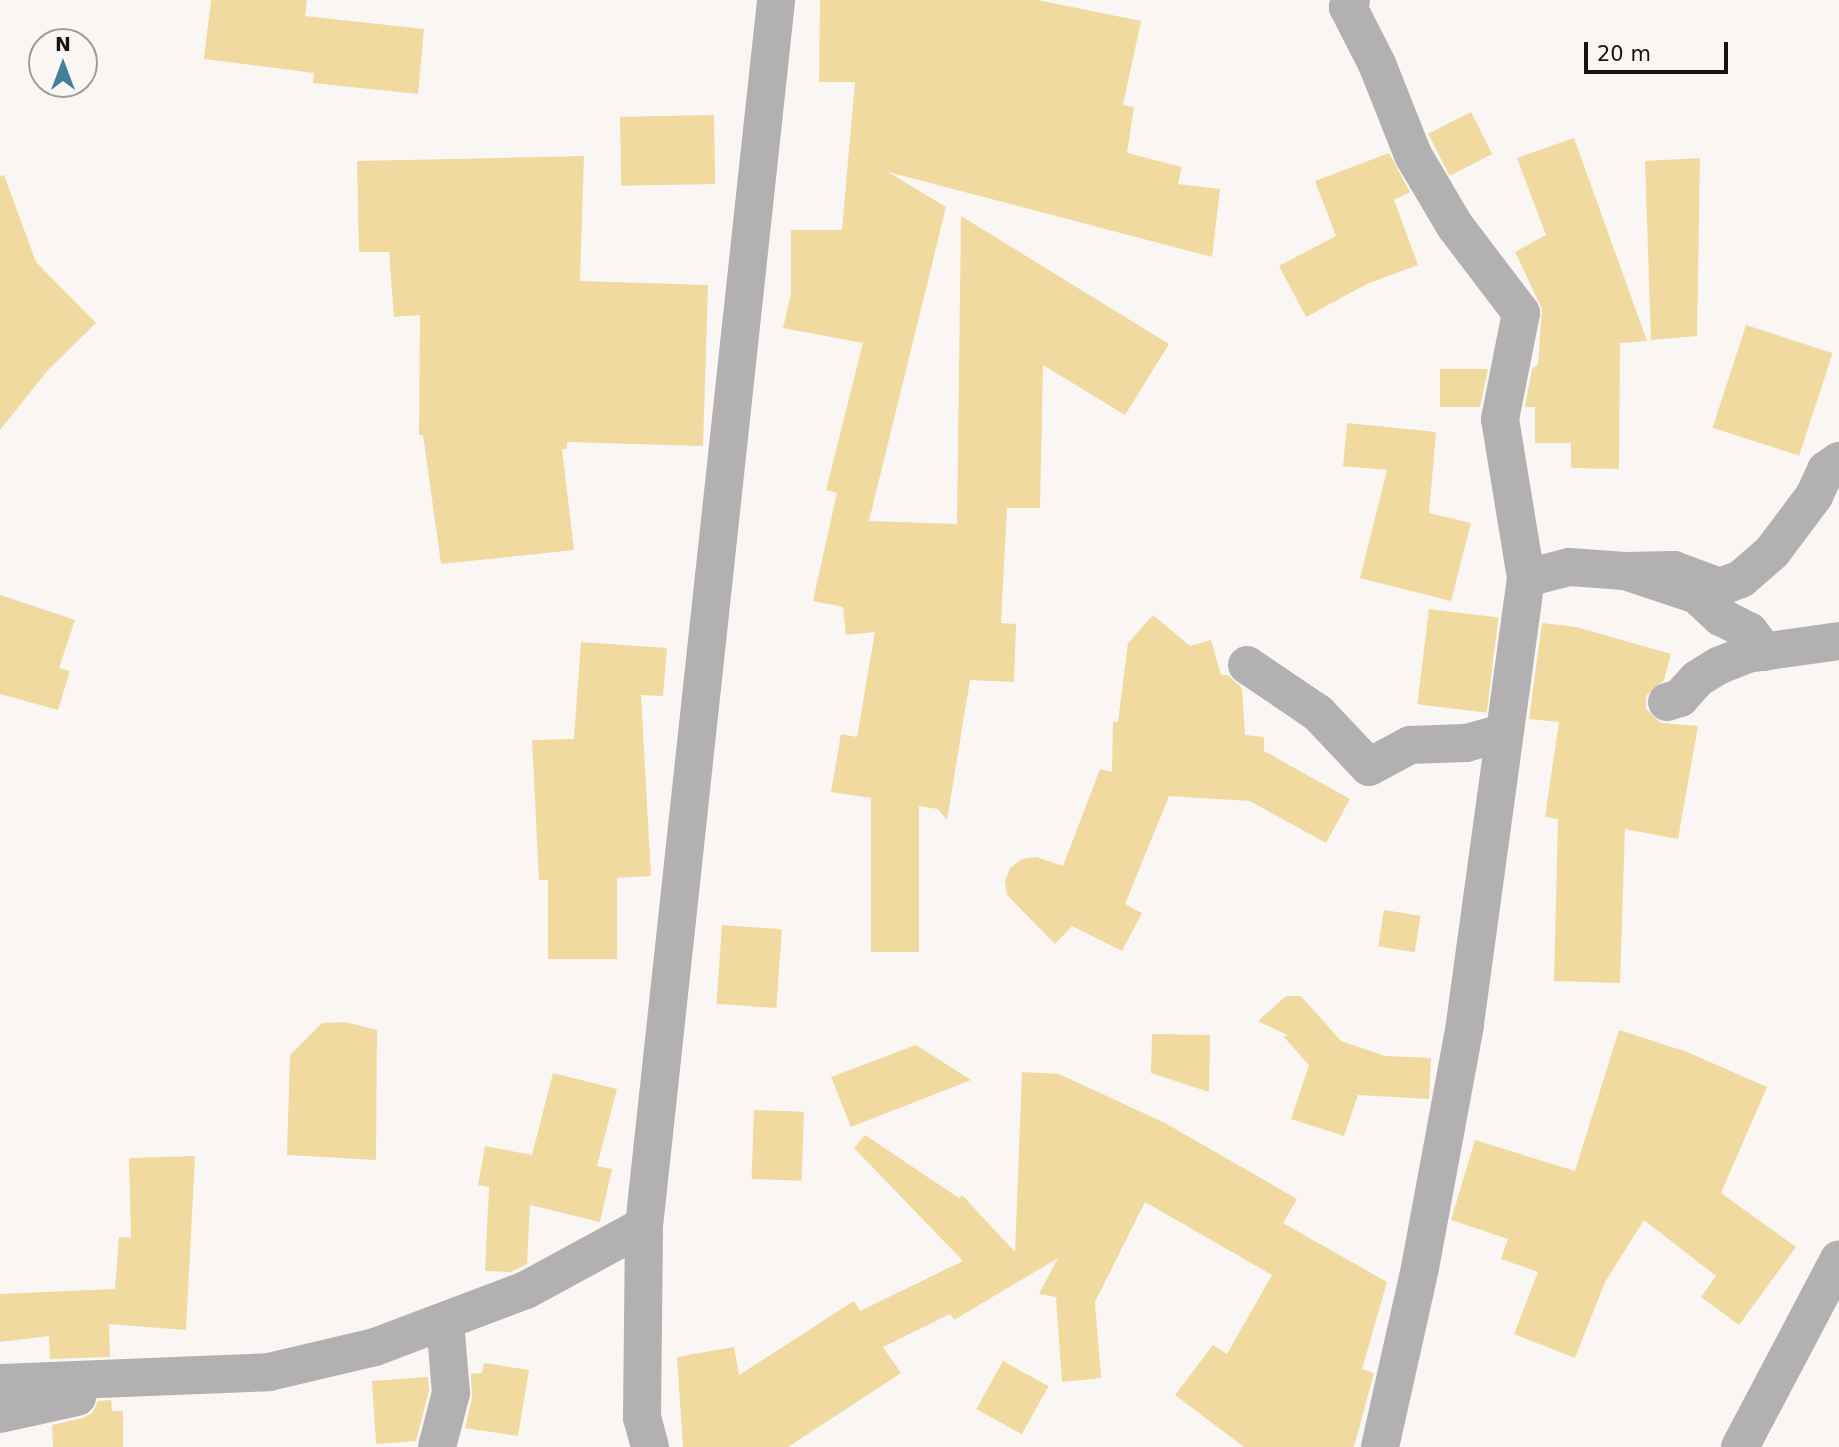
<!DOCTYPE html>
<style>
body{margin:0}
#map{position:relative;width:1839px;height:1447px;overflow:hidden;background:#faf6f4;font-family:"DejaVu Sans",sans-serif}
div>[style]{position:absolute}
.building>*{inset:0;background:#f1da9f;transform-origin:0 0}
.minor>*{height:38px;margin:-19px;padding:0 19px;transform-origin:19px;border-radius:19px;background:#b2b0b0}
span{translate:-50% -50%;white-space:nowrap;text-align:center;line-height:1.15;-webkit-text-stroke:6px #faf6f4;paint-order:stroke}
.north{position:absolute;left:28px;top:28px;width:70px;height:70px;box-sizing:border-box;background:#faf6f4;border:2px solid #9e9c9a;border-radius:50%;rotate:0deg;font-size:19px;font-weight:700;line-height:28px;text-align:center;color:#151414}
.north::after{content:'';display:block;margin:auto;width:24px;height:32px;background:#438097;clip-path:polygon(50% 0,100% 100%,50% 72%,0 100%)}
.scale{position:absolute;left:1584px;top:42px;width:144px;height:32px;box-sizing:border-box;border:4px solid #151414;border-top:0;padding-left:9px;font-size:21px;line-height:24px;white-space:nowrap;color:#151414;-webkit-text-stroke:5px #faf6f4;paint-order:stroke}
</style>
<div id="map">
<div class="building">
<i style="clip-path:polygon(211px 0,307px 0,305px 16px,424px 29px,418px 94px,313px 83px,314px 73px,204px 59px)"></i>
<i style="clip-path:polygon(820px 0,1037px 0,1141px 21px,1123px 105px,1134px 107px,1127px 153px,1182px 167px,1178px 184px,1220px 189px,1212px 257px,888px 172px,946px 207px,869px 521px,957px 524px,961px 216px,1169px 344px,1125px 415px,1043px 365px,1040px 508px,1007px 508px,1001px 623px,1016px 624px,1014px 682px,970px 680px,947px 820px,938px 809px,919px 806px,919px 952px,871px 952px,871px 798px,831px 792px,841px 734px,857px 737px,875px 632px,846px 635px,843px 607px,813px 601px,837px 493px,826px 490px,863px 343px,783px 328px,791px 294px,791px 230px,842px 230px,855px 82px,819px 82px)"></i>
<i style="left:1471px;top:112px;width:47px;height:48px;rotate:63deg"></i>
<i style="left:714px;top:115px;width:69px;height:94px;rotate:89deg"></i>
<i style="clip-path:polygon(1574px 138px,1647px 341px,1620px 343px,1619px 469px,1571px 468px,1571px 443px,1535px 443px,1535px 407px,1525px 407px,1532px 369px,1538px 364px,1542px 309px,1515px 252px,1546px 235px,1517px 158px)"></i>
<i style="clip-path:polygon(1389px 153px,1410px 192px,1394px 200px,1418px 265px,1367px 284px,1306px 317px,1279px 266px,1336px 236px,1315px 181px)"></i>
<i style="clip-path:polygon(584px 156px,580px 281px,708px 285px,703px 446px,567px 442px,567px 449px,562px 449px,574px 550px,441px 564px,423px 435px,419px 435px,420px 315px,394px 317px,389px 252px,359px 252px,357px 161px)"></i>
<i style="clip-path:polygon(1700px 158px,1697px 336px,1651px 340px,1645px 161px)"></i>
<i style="clip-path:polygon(4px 175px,36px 262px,96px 323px,48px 370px,0 430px,0 176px)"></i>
<i style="left:1746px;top:325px;width:91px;height:108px;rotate:18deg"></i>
<i style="clip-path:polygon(1440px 369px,1488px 369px,1480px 407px,1440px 407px)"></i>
<i style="clip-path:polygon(1347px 423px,1436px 432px,1429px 513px,1471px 523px,1451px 601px,1360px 578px,1387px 470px,1343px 466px)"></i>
<i style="clip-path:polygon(0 595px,75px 620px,59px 668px,70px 671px,58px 710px,0 694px)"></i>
<i style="left:1429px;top:609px;width:70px;height:96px;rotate:7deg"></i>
<i style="clip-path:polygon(1153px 615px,1190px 646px,1211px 640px,1221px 675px,1228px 675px,1242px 688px,1245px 735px,1264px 737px,1264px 751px,1350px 799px,1326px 843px,1250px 801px,1169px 796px,1125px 904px,1142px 913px,1122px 951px,1072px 926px,1055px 944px,1007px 895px,1005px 881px,1010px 868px,1022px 859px,1036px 857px,1063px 866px,1100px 769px,1112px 772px,1113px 722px,1118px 722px,1128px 643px)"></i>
<i style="clip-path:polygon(1542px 623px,1576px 627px,1671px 654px,1664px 680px,1646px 696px,1646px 709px,1661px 723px,1698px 726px,1678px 839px,1625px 829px,1620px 983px,1554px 981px,1558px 819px,1545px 817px,1559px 722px,1529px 719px)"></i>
<i style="clip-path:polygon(581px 642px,667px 648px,663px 696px,641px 695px,651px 876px,617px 878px,617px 959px,548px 959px,548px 880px,539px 880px,532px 740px,574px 739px)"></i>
<i style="left:1384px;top:910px;width:37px;height:37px;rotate:9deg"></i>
<i style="left:722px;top:925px;width:60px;height:79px;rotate:4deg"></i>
<i style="clip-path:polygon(1286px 996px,1301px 996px,1341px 1041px,1385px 1056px,1431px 1058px,1429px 1099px,1358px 1095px,1344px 1136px,1291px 1119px,1309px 1065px,1283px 1036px,1289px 1036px,1258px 1021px)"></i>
<i style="clip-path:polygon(345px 1022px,377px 1030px,376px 1160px,287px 1155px,290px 1055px,322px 1023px)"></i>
<i style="clip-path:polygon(1619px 1030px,1687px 1052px,1767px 1087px,1721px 1193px,1796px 1247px,1739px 1325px,1701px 1297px,1716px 1276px,1644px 1220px,1605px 1282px,1575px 1358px,1514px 1334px,1538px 1272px,1501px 1259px,1508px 1239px,1451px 1220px,1475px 1140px,1575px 1171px)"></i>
<i style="clip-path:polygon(1152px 1034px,1210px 1035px,1209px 1092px,1151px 1073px)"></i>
<i style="clip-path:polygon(916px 1045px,971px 1080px,851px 1127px,831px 1077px)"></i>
<i style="clip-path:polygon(1022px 1072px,1059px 1074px,1165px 1123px,1297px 1199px,1283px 1223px,1387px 1282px,1362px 1369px,1374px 1373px,1354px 1447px,1244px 1447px,1175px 1395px,1213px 1345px,1227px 1354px,1272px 1275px,1145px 1202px,1095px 1302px,1101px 1378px,1062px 1382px,1056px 1297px,1039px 1294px,1058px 1258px,954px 1320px,950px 1314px,883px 1347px,901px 1373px,788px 1447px,683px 1447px,677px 1357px,734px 1347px,739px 1375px,854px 1301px,860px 1311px,963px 1261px,854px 1148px,865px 1135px,959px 1198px,962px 1195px,1015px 1252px)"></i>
<i style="clip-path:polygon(553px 1073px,617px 1089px,597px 1166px,612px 1169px,600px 1222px,530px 1205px,527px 1264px,511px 1272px,485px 1271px,489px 1187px,478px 1185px,485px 1146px,532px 1155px)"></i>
<i style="left:754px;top:1110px;width:50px;height:69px;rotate:2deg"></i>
<i style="clip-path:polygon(195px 1156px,186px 1330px,109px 1324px,110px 1357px,50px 1359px,49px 1336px,0 1342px,0 1294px,115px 1289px,119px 1237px,131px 1238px,129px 1158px)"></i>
<i style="left:1003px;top:1361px;width:52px;height:55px;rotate:29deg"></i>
<i style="clip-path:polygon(484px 1363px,529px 1370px,518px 1436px,465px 1428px,472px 1398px,471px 1374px,482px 1373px)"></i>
<i style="clip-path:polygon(428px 1377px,429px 1391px,416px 1441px,376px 1444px,372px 1381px)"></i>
<i style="clip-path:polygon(111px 1400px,112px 1411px,123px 1411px,123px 1447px,53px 1447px,52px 1425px,82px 1418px,92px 1413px,98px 1401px)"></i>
</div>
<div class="minor">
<i style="left:1351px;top:0;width:8px;rotate:113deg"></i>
<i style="left:1348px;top:7px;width:64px;rotate:63deg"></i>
<i style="left:1377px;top:64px;width:98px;rotate:68.4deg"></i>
<i style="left:1413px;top:155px;width:82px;rotate:59.4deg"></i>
<i style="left:1455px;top:226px;width:109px;rotate:52.8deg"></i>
<i style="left:1521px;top:313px;width:108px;rotate:101.2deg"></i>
<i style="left:1500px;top:419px;width:161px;rotate:80.7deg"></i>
<i style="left:1526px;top:578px;width:451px;rotate:97.8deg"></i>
<i style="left:1465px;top:1025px;width:247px;rotate:100.5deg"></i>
<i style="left:1420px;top:1268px;width:183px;rotate:102.6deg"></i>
<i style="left:1625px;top:571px;width:49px;rotate:-1.2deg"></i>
<i style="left:1674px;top:570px;width:49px;rotate:20.3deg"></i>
<i style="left:1720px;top:587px;width:22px;rotate:-21deg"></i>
<i style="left:1741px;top:579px;width:41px;rotate:-41.1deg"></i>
<i style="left:1772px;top:552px;width:70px;rotate:-53.1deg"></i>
<i style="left:1814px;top:496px;width:29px;rotate:-65deg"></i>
<i style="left:1826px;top:470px;width:16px;rotate:-35deg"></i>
<i style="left:1526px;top:578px;width:44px;rotate:-14.3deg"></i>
<i style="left:1569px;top:567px;width:56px;rotate:4.1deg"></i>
<i style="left:1625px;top:571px;width:76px;rotate:18.4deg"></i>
<i style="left:1697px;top:595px;width:33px;rotate:43deg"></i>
<i style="left:1721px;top:617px;width:31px;rotate:27deg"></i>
<i style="left:1749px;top:631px;width:26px;rotate:54deg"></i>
<i style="left:1247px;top:665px;width:86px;rotate:34.1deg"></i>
<i style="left:1318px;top:713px;width:74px;rotate:46.6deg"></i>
<i style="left:1369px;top:767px;width:47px;rotate:-28.2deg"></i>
<i style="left:1410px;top:745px;width:56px;rotate:-2deg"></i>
<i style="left:1466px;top:743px;width:38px;rotate:-15deg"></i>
<i style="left:1667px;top:702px;width:14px;rotate:-17deg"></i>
<i style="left:1680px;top:698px;width:25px;rotate:-48deg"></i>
<i style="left:1697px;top:679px;width:25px;rotate:-32deg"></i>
<i style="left:1718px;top:666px;width:31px;rotate:-22deg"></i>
<i style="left:1747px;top:654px;width:93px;rotate:-8deg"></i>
<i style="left:0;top:1383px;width:269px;rotate:-2.3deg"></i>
<i style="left:269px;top:1372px;width:109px;rotate:-13.3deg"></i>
<i style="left:375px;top:1347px;width:161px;rotate:-20.7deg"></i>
<i style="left:526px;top:1290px;width:134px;rotate:-28.5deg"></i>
<i style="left:0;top:1414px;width:79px;rotate:-12.4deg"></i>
<i style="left:437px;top:1447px;width:56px;rotate:-75.5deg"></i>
<i style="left:451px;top:1393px;width:71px;rotate:-94.8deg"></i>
<i style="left:650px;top:1447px;width:30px;rotate:-105deg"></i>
<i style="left:642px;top:1418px;width:192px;rotate:-89.4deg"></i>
<i style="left:644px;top:1226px;width:1233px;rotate:-83.85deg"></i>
<i style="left:1740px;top:1447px;width:212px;rotate:-62.2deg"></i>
</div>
<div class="north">N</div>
<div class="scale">20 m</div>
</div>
